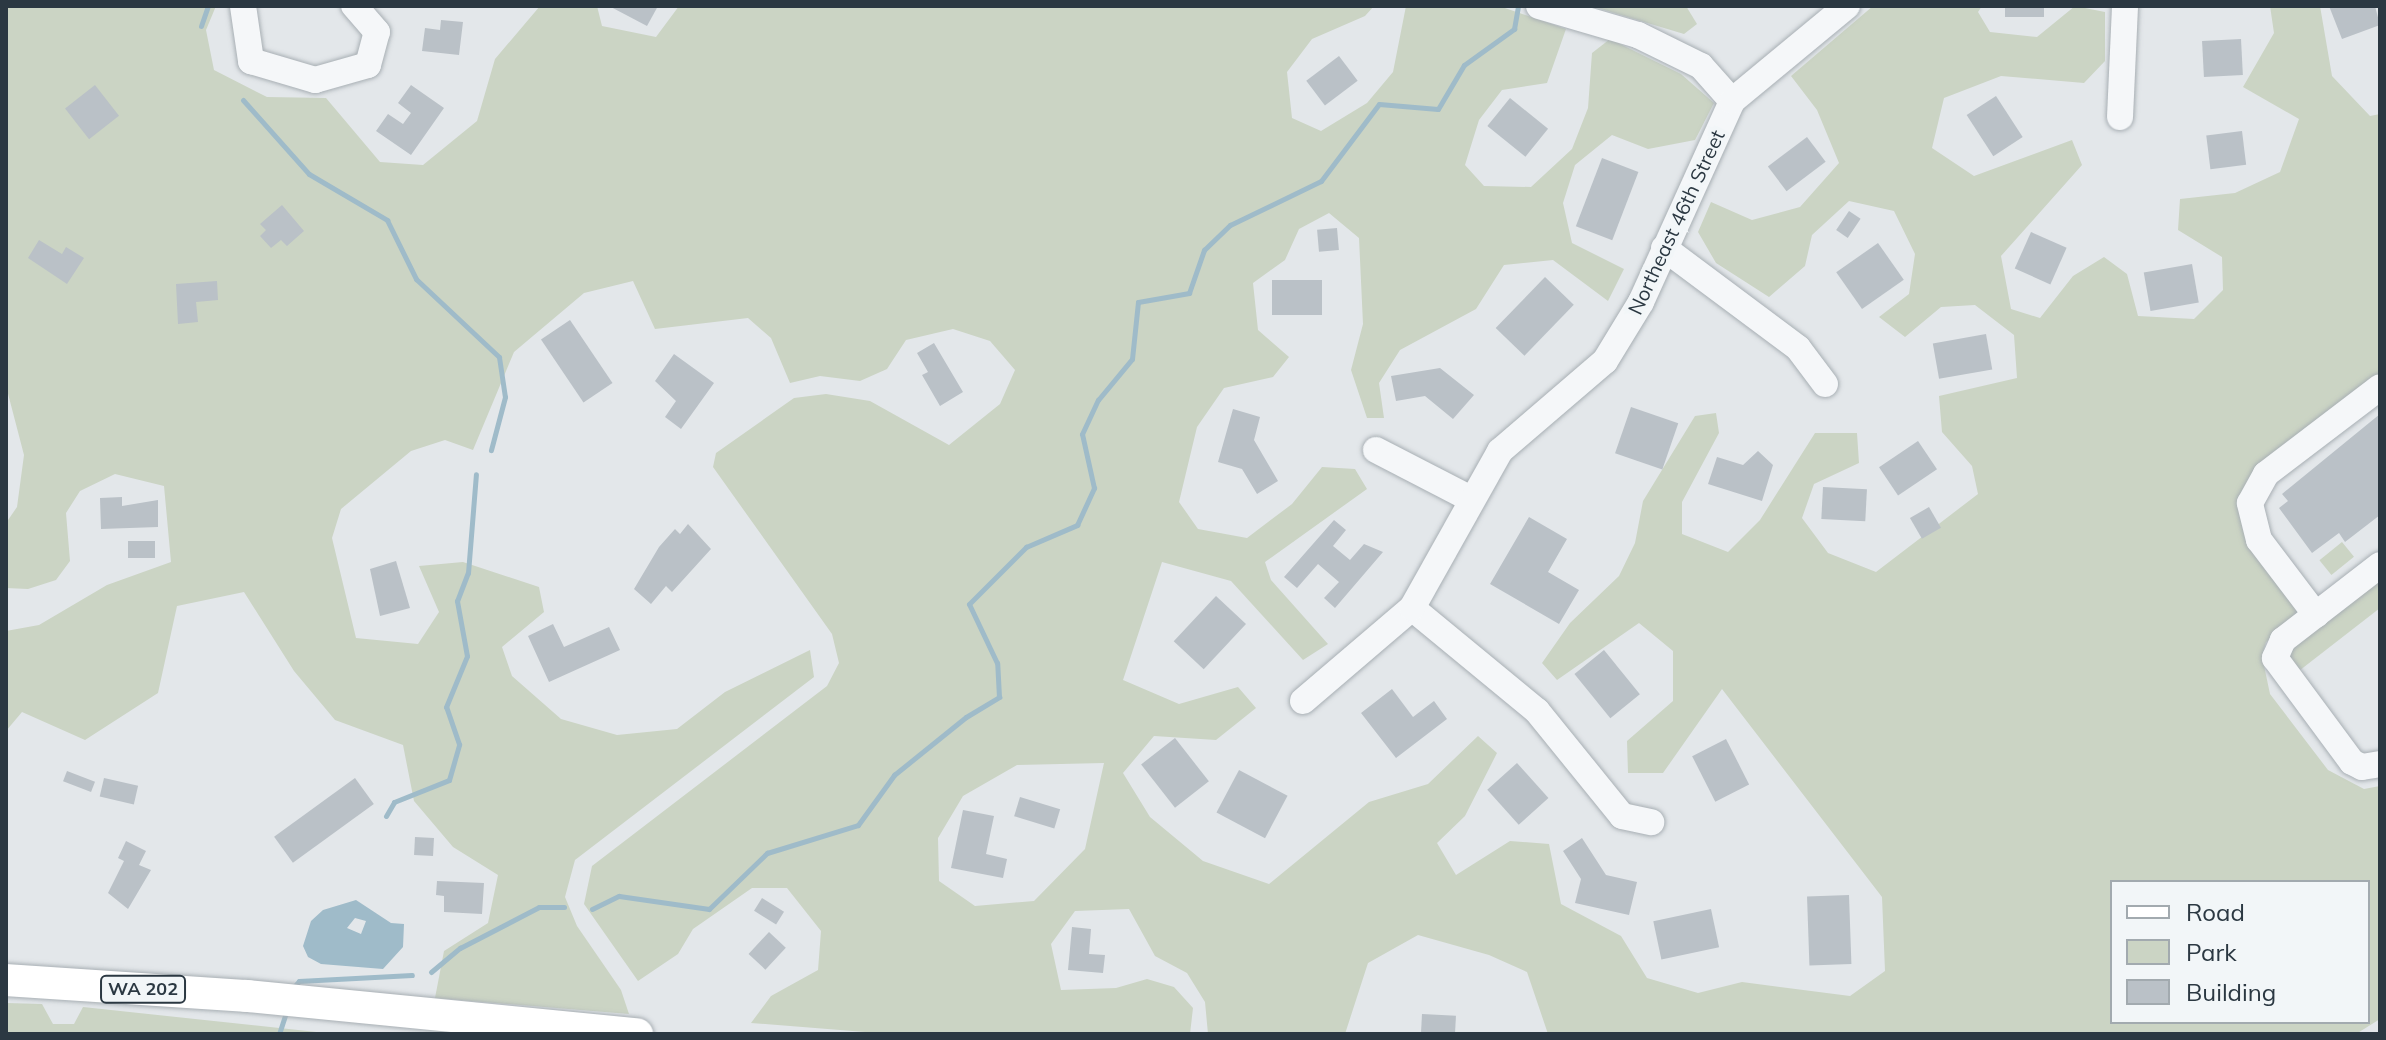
<!DOCTYPE html>
<style>
body{margin:0}
#map{position:relative;width:2386px;height:1040px;overflow:hidden;background:#e3e7ea;font-family:Mulish,sans-serif}
div>[style]{position:absolute}
.green>*{inset:0;background:#cbd4c4;transform-origin:0 0}
.water>*{inset:0;background:#9fbbc9}
.stream>*{height:5px;margin:-2.5px;padding:0 2.5px;transform-origin:2.5px;border-radius:2.5px;background:#9fbbc9}
.building>*{inset:0;background:#bac1c7;transform-origin:0 0}
.roads{filter:drop-shadow(0 0 2px #a8afb4) drop-shadow(0 0 2px #a8afb4)}
.minor>*{height:26px;margin:-13px;padding:0 13px;transform-origin:13px;border-radius:13px;background:#f5f7f9}
.major>*{height:32px;margin:-16px;padding:0 16px;transform-origin:16px;border-radius:16px;background:#fff}
span{translate:-50% -50%;white-space:nowrap;text-align:center;line-height:1.15;-webkit-text-stroke:8px #f2f6f8;paint-order:stroke}
.shield-label span{padding:2px 6px;background:#f2f6f8;border:2px solid;border-radius:6px;-webkit-text-stroke-width:0}
.shield-label{font-size:18px;color:#2b3842;font-weight:700}
.street-label{font-size:20px;color:#2b3842}
.frame{position:absolute;inset:0;border:8px solid #2b3842;pointer-events:none}
.legend{position:absolute;left:2110px;top:880px;width:260px;height:144px;box-sizing:border-box;background:#f2f6f8;border:2px solid #a2aaaf;margin:0;padding:10px 14px;list-style:none;font-size:24px;color:#2b3842}
.legend li{display:flex;align-items:center;gap:16px;height:40px}
.legend b{width:40px;border:2px solid #a2aaaf}
</style>
<div id="map">
<div class="green">
<i style="clip-path:polygon(evenodd,6px 6px,216px 6px,206px 30px,214px 70px,267px 97px,326px 98px,380px 162px,423px 165px,477px 121px,495px 59px,540px 6px,597px 6px,602px 26px,656px 37px,679px 6px,1374px 6px,1365px 16px,1312px 39px,1287px 72px,1292px 118px,1321px 131px,1367px 103px,1393px 72px,1406px 6px,1499px 6px,1566px 29px,1547px 83px,1502px 90px,1479px 120px,1465px 165px,1484px 186px,1531px 187px,1572px 149px,1588px 108px,1592px 53px,1610px 39px,1681px 74px,1714px 103px,1695px 140px,1648px 149px,1612px 135px,1575px 165px,1563px 203px,1572px 243px,1624px 269px,1608px 301px,1553px 260px,1504px 265px,1476px 309px,1400px 350px,1379px 383px,1384px 418px,1367px 418px,1351px 370px,1363px 324px,1359px 238px,1329px 213px,1299px 229px,1285px 260px,1253px 283px,1258px 330px,1289px 357px,1273px 377px,1224px 388px,1197px 427px,1179px 502px,1198px 529px,1247px 538px,1292px 504px,1322px 467px,1355px 469px,1367px 489px,1265px 562px,1271px 580px,1328px 644px,1303px 660px,1231px 581px,1162px 562px,1123px 680px,1179px 704px,1238px 687px,1256px 708px,1216px 740px,1154px 736px,1123px 773px,1150px 817px,1203px 861px,1269px 884px,1369px 802px,1428px 784px,1478px 736px,1497px 753px,1465px 816px,1437px 843px,1456px 875px,1510px 841px,1549px 844px,1561px 904px,1621px 936px,1647px 978px,1698px 993px,1742px 982px,1850px 996px,1885px 971px,1882px 897px,1722px 689px,1663px 773px,1628px 773px,1627px 741px,1673px 701px,1673px 651px,1639px 623px,1557px 680px,1542px 663px,1570px 623px,1619px 576px,1635px 543px,1643px 501px,1695px 416px,1716px 413px,1719px 433px,1682px 502px,1682px 534px,1728px 552px,1760px 520px,1815px 433px,1857px 433px,1859px 463px,1814px 484px,1802px 518px,1828px 553px,1876px 572px,1978px 494px,1972px 466px,1942px 432px,1939px 396px,2017px 378px,2014px 335px,1975px 305px,1941px 307px,1905px 337px,1879px 317px,1909px 294px,1915px 254px,1894px 211px,1849px 201px,1812px 235px,1805px 266px,1769px 297px,1716px 263px,1698px 232px,1711px 202px,1752px 220px,1800px 207px,1839px 163px,1817px 110px,1791px 76px,1873px 6px,1982px 6px,1978px 12px,1990px 32px,2037px 37px,2075px 6px,2105px 12px,2105px 61px,2084px 83px,2001px 76px,1944px 98px,1932px 148px,1974px 176px,2072px 140px,2082px 165px,2001px 256px,2011px 309px,2040px 318px,2073px 276px,2104px 257px,2127px 274px,2138px 316px,2194px 319px,2223px 290px,2222px 257px,2178px 230px,2180px 199px,2235px 193px,2280px 172px,2299px 119px,2243px 87px,2274px 33px,2270px 6px,2320px 6px,2332px 76px,2370px 116px,2380px 114px,2380px 378px,2250px 482px,2302px 612px,2266px 642px,2262px 656px,2270px 694px,2328px 770px,2364px 789px,2380px 786px,2380px 1019px,2356px 1034px,1548px 1034px,1527px 972px,1489px 955px,1418px 935px,1368px 963px,1345px 1034px,1208px 1034px,1205px 1002px,1187px 973px,1155px 956px,1129px 909px,1075px 911px,1051px 944px,1061px 990px,1116px 988px,1147px 979px,1174px 987px,1193px 1008px,1190px 1034px,890px 1034px,751px 1023px,771px 996px,818px 970px,821px 931px,787px 888px,752px 888px,693px 929px,678px 954px,638px 981px,584px 904px,592px 866px,827px 686px,839px 663px,832px 634px,713px 467px,716px 453px,794px 398px,826px 394px,870px 401px,949px 445px,1000px 404px,1015px 370px,990px 341px,953px 329px,906px 340px,887px 369px,860px 381px,820px 376px,790px 383px,771px 338px,748px 318px,655px 329px,633px 281px,584px 293px,514px 352px,473px 450px,445px 440px,411px 451px,341px 509px,332px 538px,356px 638px,418px 644px,439px 612px,419px 566px,463px 562px,539px 587px,544px 612px,502px 647px,512px 676px,561px 719px,617px 735px,677px 729px,725px 692px,810px 650px,814px 677px,575px 860px,565px 897px,577px 926px,621px 990px,629px 1014px,435px 998px,444px 951px,488px 923px,498px 875px,453px 847px,414px 801px,403px 745px,335px 720px,294px 671px,244px 592px,177px 606px,158px 693px,85px 740px,22px 712px,6px 731px,6px 631px,39px 625px,107px 585px,171px 562px,164px 486px,115px 474px,80px 491px,66px 513px,70px 561px,56px 580px,28px 589px,6px 588px,6px 523px,17px 507px,24px 455px,6px 386px,6px 6px,1104px 763px,1085px 849px,1034px 901px,975px 906px,939px 881px,938px 838px,963px 796px,1017px 765px,1104px 763px,6px 6px,2112px 882px,2368px 882px,2368px 1022px,2112px 1022px,2112px 882px)"></i>
<i style="clip-path:polygon(1591px 6px,1686px 6px,1697px 24px,1684px 34px)"></i>
<i style="left:2342px;top:542px;width:19px;height:29px;rotate:51deg"></i>
<i style="clip-path:polygon(2380px 576px,2380px 608px,2295px 674px,2286px 647px)"></i>
<i style="clip-path:polygon(6px 1003px,42px 1004px,53px 1024px,74px 1024px,83px 1007px,335px 1034px,6px 1034px)"></i>
</div>
<div class="water">
<i style="clip-path:polygon(evenodd,356px 900px,391px 923px,404px 924px,403px 947px,383px 969px,321px 964px,308px 957px,303px 946px,311px 921px,323px 910px,356px 900px,355px 918px,366px 921px,361px 934px,347px 928px,355px 918px)"></i>
</div>
<div class="stream">
<i style="left:201px;top:26px;width:21px;rotate:-71deg"></i>
<i style="left:243px;top:100px;width:99px;rotate:48.3deg"></i>
<i style="left:309px;top:174px;width:91px;rotate:30.5deg"></i>
<i style="left:387px;top:220px;width:66px;rotate:63.8deg"></i>
<i style="left:416px;top:279px;width:114px;rotate:43.2deg"></i>
<i style="left:499px;top:357px;width:40px;rotate:81.5deg"></i>
<i style="left:505px;top:397px;width:55px;rotate:104.8deg"></i>
<i style="left:386px;top:816px;width:16px;rotate:-60deg"></i>
<i style="left:394px;top:802px;width:59px;rotate:-21.8deg"></i>
<i style="left:449px;top:780px;width:37px;rotate:-74deg"></i>
<i style="left:459px;top:744px;width:39px;rotate:-109deg"></i>
<i style="left:446px;top:707px;width:55px;rotate:-67.6deg"></i>
<i style="left:467px;top:656px;width:56px;rotate:-100.3deg"></i>
<i style="left:457px;top:601px;width:30px;rotate:-69deg"></i>
<i style="left:468px;top:573px;width:99px;rotate:-85.4deg"></i>
<i style="left:592px;top:909px;width:30px;rotate:-26deg"></i>
<i style="left:619px;top:896px;width:91px;rotate:8.2deg"></i>
<i style="left:709px;top:909px;width:81px;rotate:-44deg"></i>
<i style="left:767px;top:853px;width:95px;rotate:-17.1deg"></i>
<i style="left:858px;top:825px;width:62px;rotate:-54.2deg"></i>
<i style="left:894px;top:775px;width:92px;rotate:-38.9deg"></i>
<i style="left:966px;top:717px;width:39px;rotate:-31deg"></i>
<i style="left:999px;top:697px;width:34px;rotate:-93deg"></i>
<i style="left:997px;top:663px;width:65px;rotate:-115.4deg"></i>
<i style="left:969px;top:604px;width:81px;rotate:-45deg"></i>
<i style="left:1026px;top:547px;width:56px;rotate:-23.3deg"></i>
<i style="left:1077px;top:525px;width:41px;rotate:-65.3deg"></i>
<i style="left:1094px;top:488px;width:55px;rotate:-102.5deg"></i>
<i style="left:1082px;top:434px;width:38px;rotate:-65deg"></i>
<i style="left:1098px;top:400px;width:53px;rotate:-50.3deg"></i>
<i style="left:1132px;top:359px;width:57px;rotate:-84deg"></i>
<i style="left:1138px;top:302px;width:52px;rotate:-10deg"></i>
<i style="left:1189px;top:293px;width:46px;rotate:-70.8deg"></i>
<i style="left:1204px;top:250px;width:36px;rotate:-44deg"></i>
<i style="left:1230px;top:225px;width:101px;rotate:-25.8deg"></i>
<i style="left:1321px;top:181px;width:96px;rotate:-53deg"></i>
<i style="left:1379px;top:104px;width:59px;rotate:4.8deg"></i>
<i style="left:1438px;top:109px;width:51px;rotate:-59.4deg"></i>
<i style="left:1464px;top:65px;width:62px;rotate:-35.8deg"></i>
<i style="left:1514px;top:29px;width:23px;rotate:-80deg"></i>
<i style="left:431px;top:972px;width:38px;rotate:-40deg"></i>
<i style="left:460px;top:948px;width:89px;rotate:-27.4deg"></i>
<i style="left:539px;top:907px;width:25px"></i>
<i style="left:293px;top:988px;width:9px;rotate:-49deg"></i>
<i style="left:299px;top:981px;width:113px;rotate:-3deg"></i>
<i style="left:279px;top:1034px;width:26px;rotate:-72deg"></i>
</div>
<div class="building">
<i style="clip-path:polygon(609px 6px,658px 6px,647px 26px)"></i>
<i style="left:2005px;top:6px;width:39px;height:11px"></i>
<i style="clip-path:polygon(2329px 6px,2375px 6px,2380px 25px,2342px 39px)"></i>
<i style="clip-path:polygon(441px 20px,463px 22px,459px 55px,422px 51px,425px 28px,440px 30px)"></i>
<i style="left:2241px;top:39px;width:36px;height:39px;rotate:87deg"></i>
<i style="left:1339px;top:56px;width:31px;height:41px;rotate:53deg"></i>
<i style="left:95px;top:85px;width:39px;height:38px;rotate:52deg"></i>
<i style="clip-path:polygon(411px 85px,444px 108px,411px 155px,376px 131px,388px 114px,403px 124px,411px 113px,398px 103px)"></i>
<i style="left:1996px;top:96px;width:49px;height:35px;rotate:57deg"></i>
<i style="left:1510px;top:98px;width:49px;height:36px;rotate:39deg"></i>
<i style="left:2242px;top:131px;width:34px;height:36px;rotate:83deg"></i>
<i style="left:1807px;top:137px;width:31px;height:49px;rotate:53deg"></i>
<i style="left:1602px;top:158px;width:39px;height:73px;rotate:21deg"></i>
<i style="clip-path:polygon(282px 205px,304px 231px,287px 246px,281px 240px,271px 248px,260px 236px,266px 230px,260px 224px)"></i>
<i style="left:1849px;top:211px;width:14px;height:23px;rotate:34deg"></i>
<i style="left:1337px;top:228px;width:22px;height:20px;rotate:85deg"></i>
<i style="left:2031px;top:232px;width:39px;height:40px;rotate:24deg"></i>
<i style="clip-path:polygon(39px 240px,62px 254px,66px 247px,84px 258px,67px 284px,28px 258px)"></i>
<i style="left:1878px;top:243px;width:45px;height:51px;rotate:55deg"></i>
<i style="left:2192px;top:264px;width:39px;height:49px;rotate:80deg"></i>
<i style="left:1545px;top:277px;width:40px;height:71px;rotate:44deg"></i>
<i style="left:1272px;top:280px;width:50px;height:35px"></i>
<i style="clip-path:polygon(217px 281px,218px 300px,196px 302px,198px 322px,178px 324px,176px 284px)"></i>
<i style="left:570px;top:320px;width:76px;height:35px;rotate:56deg"></i>
<i style="left:1986px;top:334px;width:36px;height:54px;rotate:80deg"></i>
<i style="clip-path:polygon(934px 343px,963px 392px,940px 406px,922px 375px,928px 372px,917px 353px)"></i>
<i style="clip-path:polygon(674px 354px,714px 383px,681px 429px,665px 417px,676px 401px,655px 381px)"></i>
<i style="clip-path:polygon(1440px 368px,1474px 395px,1453px 419px,1425px 396px,1396px 401px,1391px 376px)"></i>
<i style="left:1631px;top:407px;width:50px;height:49px;rotate:19deg"></i>
<i style="clip-path:polygon(1233px 409px,1260px 417px,1254px 440px,1278px 481px,1257px 494px,1242px 469px,1218px 462px)"></i>
<i style="clip-path:polygon(2380px 414px,2380px 515px,2345px 542px,2339px 533px,2312px 553px,2279px 508px,2288px 501px,2282px 494px)"></i>
<i style="left:1918px;top:441px;width:34px;height:47px;rotate:56deg"></i>
<i style="clip-path:polygon(1758px 451px,1773px 465px,1762px 501px,1708px 484px,1717px 457px,1743px 465px)"></i>
<i style="left:1823px;top:487px;width:44px;height:32px;rotate:3deg"></i>
<i style="clip-path:polygon(122px 497px,122px 506px,158px 500px,158px 527px,101px 529px,100px 498px)"></i>
<i style="left:1929px;top:507px;width:24px;height:22px;rotate:60deg"></i>
<i style="clip-path:polygon(1529px 517px,1567px 539px,1548px 572px,1579px 590px,1559px 624px,1490px 584px)"></i>
<i style="clip-path:polygon(1334px 520px,1346px 530px,1333px 546px,1350px 560px,1364px 544px,1383px 552px,1335px 608px,1324px 598px,1339px 582px,1318px 564px,1297px 588px,1284px 577px)"></i>
<i style="clip-path:polygon(688px 524px,711px 549px,672px 592px,666px 586px,651px 604px,634px 589px,659px 547px,675px 529px,680px 534px)"></i>
<i style="left:155px;top:541px;width:17px;height:27px;rotate:90deg"></i>
<i style="clip-path:polygon(396px 561px,410px 608px,380px 616px,370px 569px)"></i>
<i style="left:1216px;top:596px;width:41px;height:62px;rotate:43deg"></i>
<i style="clip-path:polygon(553px 624px,564px 647px,609px 627px,620px 650px,549px 682px,528px 636px)"></i>
<i style="left:1604px;top:650px;width:57px;height:38px;rotate:51deg"></i>
<i style="clip-path:polygon(1392px 689px,1413px 717px,1434px 701px,1447px 719px,1396px 758px,1361px 713px)"></i>
<i style="left:1175px;top:738px;width:55px;height:43px;rotate:52deg"></i>
<i style="left:1726px;top:739px;width:51px;height:38px;rotate:63deg"></i>
<i style="left:1517px;top:763px;width:47px;height:40px;rotate:48deg"></i>
<i style="left:1239px;top:770px;width:55px;height:48px;rotate:28deg"></i>
<i style="left:67px;top:771px;width:30px;height:11px;rotate:21deg"></i>
<i style="left:104px;top:778px;width:35px;height:19px;rotate:13deg"></i>
<i style="left:355px;top:778px;width:32px;height:100px;rotate:54deg"></i>
<i style="left:1020px;top:797px;width:42px;height:20px;rotate:17deg"></i>
<i style="clip-path:polygon(963px 810px,994px 816px,986px 854px,1007px 859px,1003px 878px,951px 868px)"></i>
<i style="left:415px;top:837px;width:19px;height:18px;rotate:3deg"></i>
<i style="clip-path:polygon(1582px 838px,1606px 875px,1637px 882px,1629px 915px,1575px 903px,1581px 879px,1563px 851px)"></i>
<i style="clip-path:polygon(126px 841px,146px 851px,139px 865px,151px 870px,128px 909px,108px 893px,124px 861px,118px 858px)"></i>
<i style="clip-path:polygon(437px 881px,484px 883px,482px 914px,444px 912px,444px 896px,436px 895px)"></i>
<i style="left:1849px;top:895px;width:69px;height:42px;rotate:88deg"></i>
<i style="left:762px;top:898px;width:26px;height:15px;rotate:32deg"></i>
<i style="left:1711px;top:909px;width:39px;height:59px;rotate:78deg"></i>
<i style="clip-path:polygon(1072px 927px,1091px 929px,1089px 954px,1105px 955px,1103px 973px,1068px 970px)"></i>
<i style="left:769px;top:932px;width:23px;height:30px;rotate:43deg"></i>
<i style="left:1422px;top:1014px;width:34px;height:20px;rotate:3deg"></i>
</div>
<div class="roads">
<div class="minor">
<i style="left:243px;top:6px;width:56px;rotate:81.7deg"></i>
<i style="left:251px;top:61px;width:67px;rotate:16.5deg"></i>
<i style="left:315px;top:80px;width:55px;rotate:-15.8deg"></i>
<i style="left:368px;top:65px;width:34px;rotate:-75deg"></i>
<i style="left:377px;top:32px;width:35px;rotate:-131deg"></i>
<i style="left:1539px;top:6px;width:103px;rotate:16.3deg"></i>
<i style="left:1638px;top:35px;width:70px;rotate:26.2deg"></i>
<i style="left:1701px;top:66px;width:47px;rotate:48.5deg"></i>
<i style="left:2120px;top:117px;width:111px;rotate:-87.4deg"></i>
<i style="left:1664px;top:248px;width:167px;rotate:36.7deg"></i>
<i style="left:1798px;top:348px;width:45px;rotate:53.1deg"></i>
<i style="left:1376px;top:450px;width:105px;rotate:27.3deg"></i>
<i style="left:2380px;top:565px;width:123px;rotate:142.3deg"></i>
<i style="left:2283px;top:640px;width:20px;rotate:114deg"></i>
<i style="left:2275px;top:658px;width:129px;rotate:53.5deg"></i>
<i style="left:2352px;top:762px;width:11px;rotate:27deg"></i>
<i style="left:2362px;top:767px;width:18px;rotate:-9deg"></i>
<i style="left:1412px;top:608px;width:162px;rotate:39.5deg"></i>
<i style="left:1537px;top:711px;width:135px;rotate:51deg"></i>
<i style="left:1622px;top:816px;width:30px;rotate:12deg"></i>
<i style="left:2316px;top:615px;width:94px;rotate:-127.2deg"></i>
<i style="left:2259px;top:540px;width:38px;rotate:-104deg"></i>
<i style="left:2250px;top:503px;width:33px;rotate:-61deg"></i>
<i style="left:2266px;top:474px;width:143px;rotate:-37.3deg"></i>
<i style="left:1303px;top:701px;width:143px;rotate:-40.5deg"></i>
<i style="left:1412px;top:608px;width:180px;rotate:-60.7deg"></i>
<i style="left:1500px;top:451px;width:138px;rotate:-40.6deg"></i>
<i style="left:1605px;top:361px;width:69px;rotate:-58.6deg"></i>
<i style="left:1641px;top:302px;width:221px;rotate:-65.6deg"></i>
<i style="left:1732px;top:101px;width:149px;rotate:-39.6deg"></i>
</div>
<div class="major">
<i style="left:6px;top:980px;width:242px;rotate:3.8deg"></i>
<i style="left:247px;top:996px;width:392px;rotate:5.6deg"></i>
</div>
</div>
<div class="shield-label">
<span style="left:143px;top:989px">WA 202</span>
</div>
<div class="street-label">
<span style="left:1676px;top:222px;rotate:-65deg">Northeast 46th Street</span>
</div>
<div class="frame"></div>
<ul class="legend">
<li><b style="height:10px;background:#fff"></b>Road</li>
<li><b style="height:22px;background:#cbd4c4"></b>Park</li>
<li><b style="height:22px;background:#bac1c7"></b>Building</li>
</ul>
</div>
